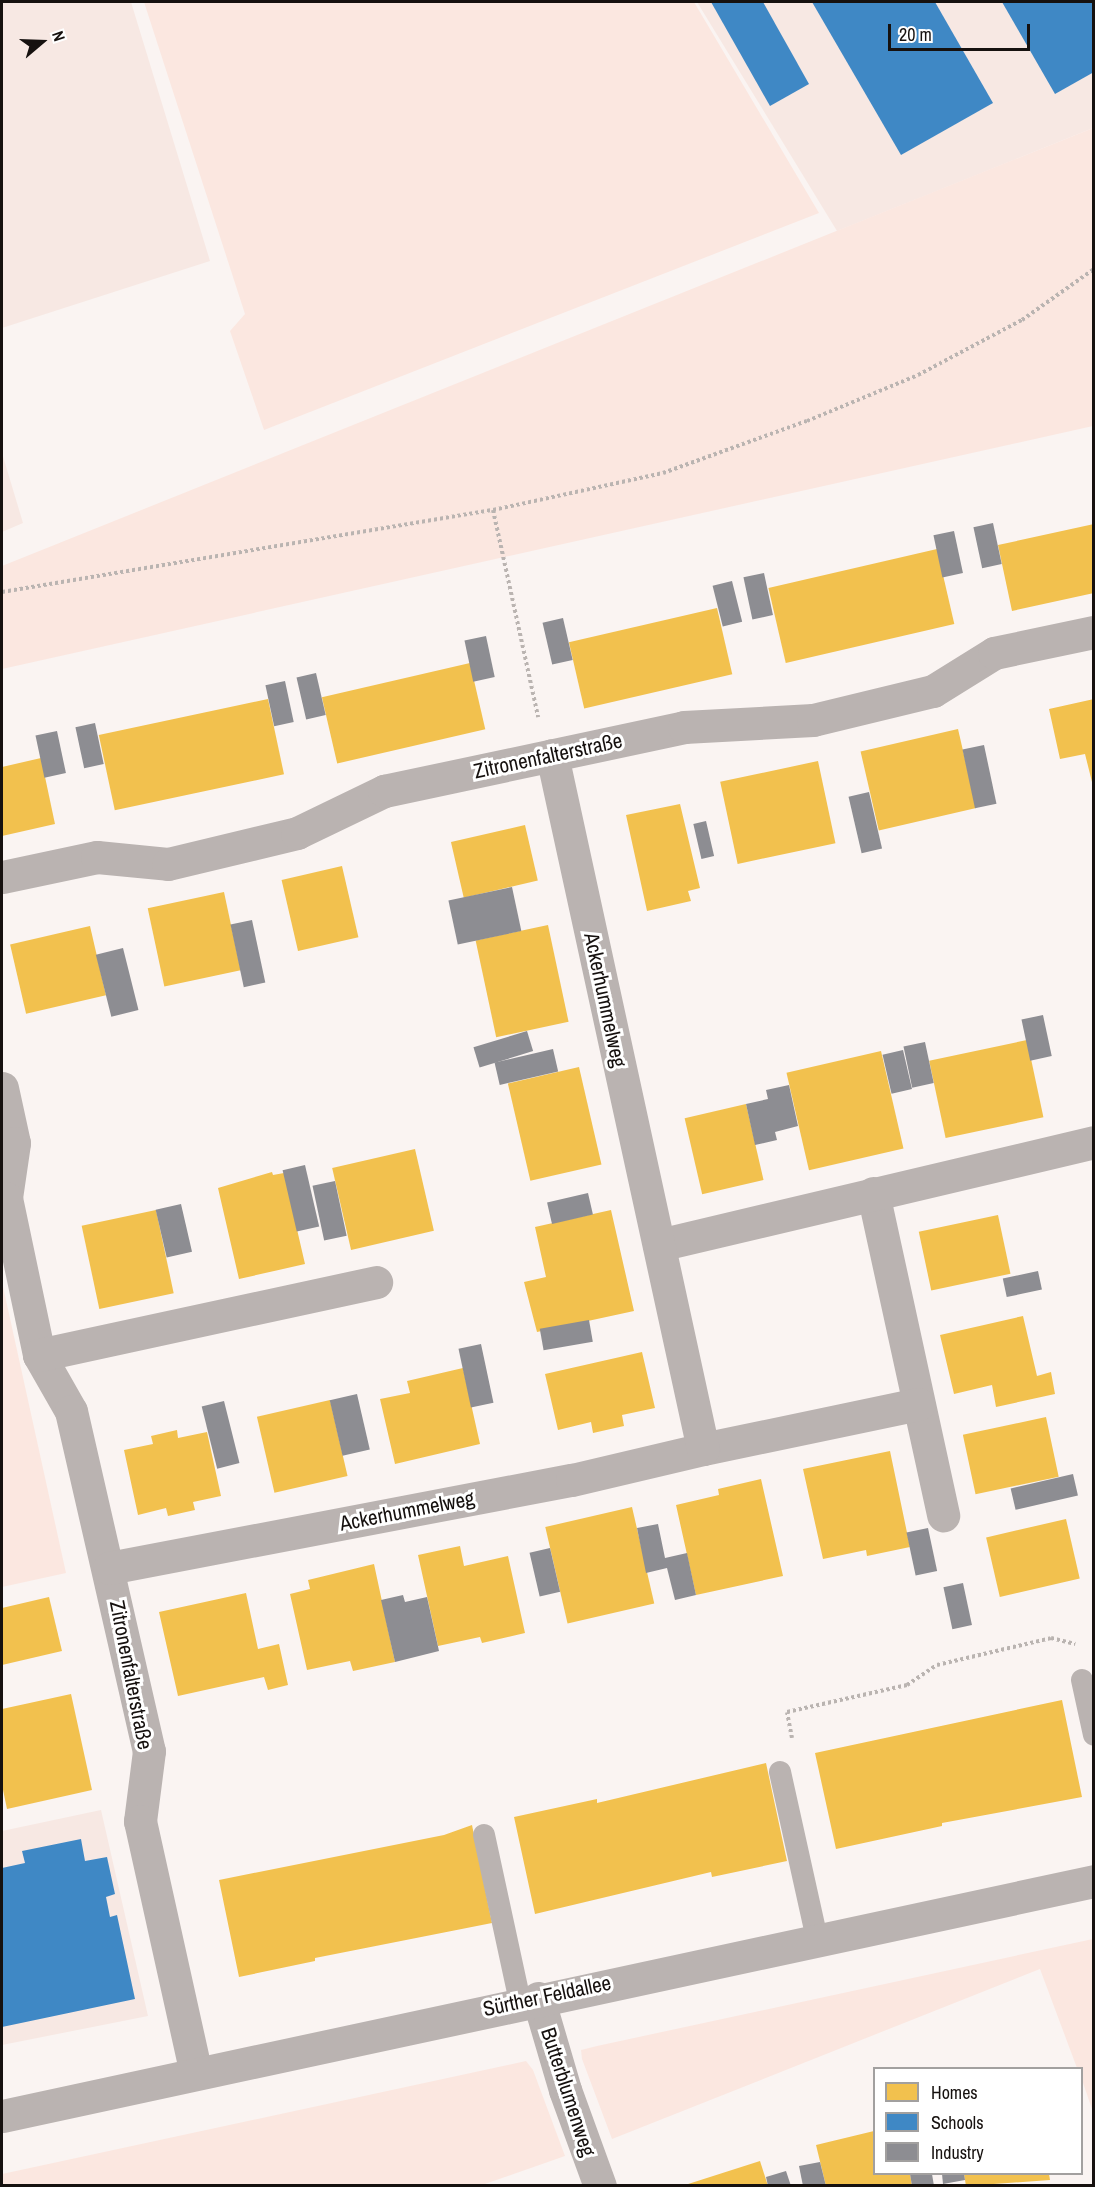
<!DOCTYPE html>
<meta charset="utf-8">
<style>
body{margin:0}
#map{position:relative;width:1095px;height:2187px;overflow:hidden;background:#faf4f2;font-family:"Archivo Narrow",sans-serif}
div>[style]{position:absolute}
.built>*{inset:0;background:#f7e8e3}
.green>*{inset:0;background:#fbe7e0}
.homes>*{inset:0;background:#f2c14e;transform-origin:0 0}
.schools>*{inset:0;background:#3f88c5}
.industry>*{inset:0;background:#8d8d92;transform-origin:0 0}
.path>*{height:4px;margin-top:-2px;transform-origin:0;background:repeating-linear-gradient(90deg,#bab4b1 0 3px,transparent 0 6px)}
.lane>*{height:22px;margin:-11px;padding:0 11px;transform-origin:11px;border-radius:11px;background:#bab3b1}
.street>*{height:33px;margin:-16.5px;padding:0 16.5px;transform-origin:16.5px;border-radius:16.5px;background:#bab3b1}
span{translate:-50% -50%;white-space:nowrap;text-align:center;line-height:1.15;-webkit-text-stroke:6px #fff;paint-order:stroke}
.street-label{font-size:21px;color:#16110f}
.frame{position:absolute;inset:0;border:3px solid #16110f;pointer-events:none}
.legend{position:absolute;left:873px;top:2067px;width:210px;height:108px;box-sizing:border-box;background:#fff;border:2px solid #a2a09f;margin:0;padding:8px 10px;list-style:none;font-size:18px;color:#16110f}
.legend li{display:flex;align-items:center;gap:12px;height:30px}
.legend b{width:30px;border:2px solid #a2a09f}
.north{position:absolute;left:12px;top:12px;width:60px;height:60px;-webkit-text-stroke:4px #fff;paint-order:stroke;rotate:71deg;font-size:16px;font-weight:700;line-height:24px;text-align:center;color:#16110f}
.north::after{content:'';display:block;margin:auto;width:21px;height:27px;background:#16110f;clip-path:polygon(50% 0,100% 100%,50% 72%,0 100%)}
.scale{position:absolute;left:888px;top:24px;width:142px;height:27px;box-sizing:border-box;border:3px solid #16110f;border-top:0;padding-left:8px;font-size:18px;line-height:21px;white-space:nowrap;color:#16110f;-webkit-text-stroke:4px #fff;paint-order:stroke}
</style>
<div id="map">
<div class="built">
<i style="clip-path:polygon(2px 2px,131px 2px,210px 261px,2px 328px)"></i>
<i style="clip-path:polygon(697px 2px,1093px 2px,1093px 128px,837px 231px)"></i>
<i style="clip-path:polygon(2px 453px,23px 523px,2px 532px)"></i>
<i style="clip-path:polygon(101px 1810px,148px 2016px,2px 2045px,2px 1831px)"></i>
</div>
<div class="green">
<i style="clip-path:polygon(144px 2px,694px 2px,819px 213px,264px 430px,230px 331px,245px 314px)"></i>
<i style="clip-path:polygon(1093px 128px,1093px 426px,2px 669px,2px 566px)"></i>
<i style="clip-path:polygon(2px 1282px,66px 1573px,2px 1587px)"></i>
<i style="clip-path:polygon(1093px 1939px,1093px 2112px,1082px 2080px,1082px 2068px,1077px 2068px,1040px 1969px,612px 2139px,582px 2059px,581px 2050px,597px 2046px)"></i>
<i style="clip-path:polygon(526px 2061px,533px 2070px,565px 2156px,482px 2185px,2px 2185px,2px 2174px)"></i>
</div>
<div class="homes">
<i style="clip-path:polygon(1094px 524px,1094px 593px,1012px 611px,998px 545px)"></i>
<i style="left:937px;top:549px;width:77px;height:173px;rotate:77deg"></i>
<i style="left:717px;top:608px;width:68px;height:152px;rotate:77deg"></i>
<i style="left:470px;top:663px;width:68px;height:152px;rotate:77deg"></i>
<i style="left:268px;top:699px;width:77px;height:173px;rotate:78deg"></i>
<i style="clip-path:polygon(1094px 699px,1094px 786px,1093px 786px,1085px 754px,1060px 759px,1049px 709px)"></i>
<i style="left:958px;top:729px;width:81px;height:100px;rotate:77deg"></i>
<i style="clip-path:polygon(41px 758px,55px 824px,2px 836px,2px 767px)"></i>
<i style="left:818px;top:761px;width:84px;height:100px;rotate:78deg"></i>
<i style="clip-path:polygon(680px 804px,700px 888px,688px 891px,691px 901px,647px 911px,626px 815px)"></i>
<i style="left:525px;top:825px;width:57px;height:76px;rotate:77deg"></i>
<i style="left:342px;top:866px;width:73px;height:62px;rotate:77deg"></i>
<i style="left:224px;top:892px;width:80px;height:78px;rotate:78deg"></i>
<i style="left:548px;top:925px;width:99px;height:74px;rotate:78deg"></i>
<i style="left:90px;top:926px;width:71px;height:82px;rotate:77deg"></i>
<i style="left:1027px;top:1040px;width:79px;height:100px;rotate:78deg"></i>
<i style="left:881px;top:1051px;width:100px;height:97px;rotate:77deg"></i>
<i style="left:579px;top:1067px;width:100px;height:73px;rotate:77deg"></i>
<i style="left:746px;top:1104px;width:78px;height:63px;rotate:77deg"></i>
<i style="left:415px;top:1149px;width:84px;height:85px;rotate:77deg"></i>
<i style="clip-path:polygon(272px 1172px,273px 1175px,284px 1173px,305px 1264px,239px 1279px,218px 1188px)"></i>
<i style="left:156px;top:1210px;width:85px;height:76px;rotate:78deg"></i>
<i style="clip-path:polygon(611px 1210px,634px 1311px,537px 1332px,524px 1282px,546px 1277px,535px 1227px)"></i>
<i style="left:998px;top:1215px;width:60px;height:81px;rotate:78deg"></i>
<i style="clip-path:polygon(1023px 1316px,1037px 1376px,1051px 1372px,1055px 1394px,996px 1407px,992px 1385px,954px 1394px,940px 1335px)"></i>
<i style="clip-path:polygon(642px 1352px,655px 1408px,622px 1415px,624px 1426px,593px 1433px,591px 1422px,558px 1430px,545px 1374px)"></i>
<i style="clip-path:polygon(463px 1368px,480px 1444px,395px 1464px,380px 1399px,410px 1393px,407px 1381px)"></i>
<i style="left:330px;top:1400px;width:78px;height:75px;rotate:77deg"></i>
<i style="left:1046px;top:1417px;width:61px;height:85px;rotate:78deg"></i>
<i style="clip-path:polygon(177px 1430px,178px 1438px,207px 1432px,221px 1496px,193px 1502px,195px 1510px,168px 1516px,166px 1508px,138px 1515px,124px 1450px,153px 1444px,151px 1436px)"></i>
<i style="clip-path:polygon(890px 1451px,910px 1547px,867px 1556px,866px 1550px,823px 1559px,803px 1469px)"></i>
<i style="clip-path:polygon(761px 1479px,783px 1576px,696px 1595px,676px 1505px,719px 1495px,718px 1489px)"></i>
<i style="left:632px;top:1507px;width:99px;height:89px;rotate:77deg"></i>
<i style="left:1066px;top:1519px;width:61px;height:82px;rotate:77deg"></i>
<i style="clip-path:polygon(460px 1546px,464px 1566px,508px 1556px,525px 1633px,482px 1643px,480px 1637px,438px 1646px,418px 1555px)"></i>
<i style="clip-path:polygon(374px 1564px,395px 1662px,353px 1671px,350px 1661px,307px 1670px,290px 1594px,310px 1589px,308px 1580px)"></i>
<i style="clip-path:polygon(246px 1593px,258px 1649px,279px 1644px,288px 1685px,268px 1690px,264px 1677px,178px 1696px,159px 1612px)"></i>
<i style="clip-path:polygon(49px 1597px,62px 1651px,2px 1665px,2px 1608px)"></i>
<i style="clip-path:polygon(71px 1694px,92px 1790px,7px 1809px,2px 1785px,2px 1709px)"></i>
<i style="clip-path:polygon(1062px 1700px,1082px 1797px,942px 1823px,942px 1826px,836px 1849px,815px 1753px)"></i>
<i style="clip-path:polygon(766px 1763px,787px 1861px,712px 1877px,711px 1872px,535px 1914px,514px 1817px,597px 1799px,597px 1803px)"></i>
<i style="clip-path:polygon(472px 1825px,492px 1923px,315px 1958px,315px 1961px,239px 1977px,219px 1880px,444px 1835px)"></i>
<i style="clip-path:polygon(874px 2131px,874px 2174px,910px 2174px,912px 2186px,826px 2186px,816px 2145px)"></i>
<i style="clip-path:polygon(760px 2161px,768px 2186px,685px 2186px,685px 2185px)"></i>
<i style="clip-path:polygon(964px 2174px,1049px 2174px,1050px 2180px,966px 2186px)"></i>
</div>
<div class="schools">
<i style="clip-path:polygon(711px 2px,763px 2px,809px 84px,770px 106px)"></i>
<i style="clip-path:polygon(812px 2px,935px 2px,993px 103px,901px 155px)"></i>
<i style="clip-path:polygon(1002px 2px,1094px 2px,1094px 72px,1055px 94px)"></i>
<i style="clip-path:polygon(81px 1839px,85px 1861px,107px 1857px,115px 1894px,106px 1897px,110px 1917px,117px 1915px,135px 1999px,2px 2027px,2px 1868px,25px 1863px,22px 1851px)"></i>
</div>
<div class="industry">
<i style="left:993px;top:523px;width:42px;height:20px;rotate:78deg"></i>
<i style="left:954px;top:531px;width:43px;height:21px;rotate:78deg"></i>
<i style="left:764px;top:573px;width:43px;height:21px;rotate:78deg"></i>
<i style="left:732px;top:581px;width:42px;height:20px;rotate:76deg"></i>
<i style="left:563px;top:618px;width:43px;height:21px;rotate:77deg"></i>
<i style="left:486px;top:636px;width:42px;height:22px;rotate:78deg"></i>
<i style="left:316px;top:673px;width:43px;height:20px;rotate:77deg"></i>
<i style="left:285px;top:681px;width:42px;height:20px;rotate:78deg"></i>
<i style="left:95px;top:723px;width:42px;height:20px;rotate:78deg"></i>
<i style="left:57px;top:731px;width:43px;height:22px;rotate:78deg"></i>
<i style="left:984px;top:745px;width:60px;height:22px;rotate:78deg"></i>
<i style="left:869px;top:792px;width:58px;height:21px;rotate:77deg"></i>
<i style="left:706px;top:821px;width:36px;height:13px;rotate:77deg"></i>
<i style="left:512px;top:887px;width:45px;height:65px;rotate:78deg"></i>
<i style="left:252px;top:920px;width:64px;height:22px;rotate:78deg"></i>
<i style="left:123px;top:948px;width:64px;height:28px;rotate:76deg"></i>
<i style="left:1043px;top:1015px;width:42px;height:22px;rotate:78deg"></i>
<i style="left:527px;top:1031px;width:21px;height:56px;rotate:73deg"></i>
<i style="left:925px;top:1042px;width:42px;height:22px;rotate:78deg"></i>
<i style="left:553px;top:1049px;width:23px;height:60px;rotate:77deg"></i>
<i style="left:903px;top:1050px;width:40px;height:21px;rotate:77deg"></i>
<i style="clip-path:polygon(789px 1085px,798px 1126px,775px 1132px,777px 1140px,755px 1145px,746px 1104px,768px 1099px,766px 1090px)"></i>
<i style="left:305px;top:1165px;width:63px;height:23px;rotate:77deg"></i>
<i style="left:335px;top:1181px;width:56px;height:23px;rotate:78deg"></i>
<i style="left:588px;top:1193px;width:22px;height:42px;rotate:77deg"></i>
<i style="left:181px;top:1204px;width:49px;height:26px;rotate:77deg"></i>
<i style="left:1038px;top:1271px;width:19px;height:36px;rotate:78deg"></i>
<i style="left:589px;top:1320px;width:22px;height:50px;rotate:80deg"></i>
<i style="left:481px;top:1344px;width:60px;height:23px;rotate:78deg"></i>
<i style="left:357px;top:1394px;width:57px;height:28px;rotate:77deg"></i>
<i style="left:224px;top:1401px;width:64px;height:23px;rotate:76deg"></i>
<i style="left:1073px;top:1474px;width:22px;height:64px;rotate:77deg"></i>
<i style="clip-path:polygon(658px 1524px,665px 1558px,687px 1553px,696px 1595px,675px 1600px,667px 1568px,646px 1573px,637px 1528px)"></i>
<i style="left:928px;top:1528px;width:44px;height:22px;rotate:78deg"></i>
<i style="left:550px;top:1548px;width:45px;height:21px;rotate:77deg"></i>
<i style="left:963px;top:1583px;width:43px;height:20px;rotate:78deg"></i>
<i style="clip-path:polygon(403px 1595px,405px 1602px,427px 1597px,439px 1651px,395px 1662px,381px 1600px)"></i>
<i style="clip-path:polygon(820px 2162px,826px 2186px,803px 2186px,799px 2166px)"></i>
<i style="clip-path:polygon(786px 2171px,791px 2186px,768px 2186px,766px 2177px)"></i>
<i style="clip-path:polygon(910px 2174px,932px 2174px,934px 2186px,912px 2186px)"></i>
<i style="clip-path:polygon(942px 2174px,964px 2174px,965px 2180px,943px 2184px)"></i>
</div>
<div class="path">
<i style="left:493px;top:510px;width:212px;rotate:77.7deg"></i>
<i style="left:2px;top:592px;width:498px;rotate:-9.5deg"></i>
<i style="left:493px;top:510px;width:174px;rotate:-12.3deg"></i>
<i style="left:663px;top:473px;width:153px;rotate:-19.9deg"></i>
<i style="left:807px;top:421px;width:120px;rotate:-22.5deg"></i>
<i style="left:918px;top:375px;width:118px;rotate:-27.9deg"></i>
<i style="left:1022px;top:320px;width:88px;rotate:-35.3deg"></i>
<i style="left:792px;top:1738px;width:26px;rotate:-101deg"></i>
<i style="left:787px;top:1712px;width:123px;rotate:-12.7deg"></i>
<i style="left:907px;top:1685px;width:36px;rotate:-34deg"></i>
<i style="left:937px;top:1665px;width:117px;rotate:-13.3deg"></i>
<i style="left:1051px;top:1638px;width:25px;rotate:14deg"></i>
</div>
<div class="lane">
<i style="left:1082px;top:1680px;width:56px;rotate:77.7deg"></i>
<i style="left:780px;top:1772px;width:171px;rotate:77.5deg"></i>
<i style="left:484px;top:1835px;width:171px;rotate:77.8deg"></i>
</div>
<div class="street">
<i style="left:2px;top:877px;width:97px;rotate:-11.9deg"></i>
<i style="left:97px;top:857px;width:71px;rotate:5.6deg"></i>
<i style="left:168px;top:864px;width:133px;rotate:-13.5deg"></i>
<i style="left:297px;top:833px;width:97px;rotate:-25.8deg"></i>
<i style="left:384px;top:791px;width:307px;rotate:-12deg"></i>
<i style="left:684px;top:727px;width:129px;rotate:-3.1deg"></i>
<i style="left:813px;top:720px;width:123px;rotate:-13.6deg"></i>
<i style="left:933px;top:691px;width:72px;rotate:-31.9deg"></i>
<i style="left:994px;top:653px;width:102px;rotate:-11.9deg"></i>
<i style="left:2px;top:1088px;width:56px;rotate:77.7deg"></i>
<i style="left:14px;top:1143px;width:56px;rotate:98.3deg"></i>
<i style="left:6px;top:1198px;width:160px;rotate:78.1deg"></i>
<i style="left:39px;top:1355px;width:64px;rotate:60.3deg"></i>
<i style="left:71px;top:1411px;width:349px;rotate:77.1deg"></i>
<i style="left:149px;top:1751px;width:71px;rotate:97.3deg"></i>
<i style="left:140px;top:1821px;width:258px;rotate:77.5deg"></i>
<i style="left:873px;top:1193px;width:330px;rotate:77.7deg"></i>
<i style="left:659px;top:1245px;width:447px;rotate:-13.3deg"></i>
<i style="left:39px;top:1355px;width:345px;rotate:-12.2deg"></i>
<i style="left:703px;top:1449px;width:220px;rotate:-11.8deg"></i>
<i style="left:109px;top:1568px;width:471px;rotate:-10.8deg"></i>
<i style="left:572px;top:1480px;width:135px;rotate:-13.3deg"></i>
<i style="left:703px;top:1449px;width:710px;rotate:-102.28deg"></i>
<i style="left:538px;top:1998px;width:96px;rotate:73.6deg"></i>
<i style="left:565px;top:2090px;width:102px;rotate:70deg"></i>
<i style="left:2px;top:2116px;width:1117px;rotate:-12.14deg"></i>
</div>
<div class="street-label">
<span style="left:548px;top:756px;rotate:-12deg">Zitronenfalterstraße</span>
<span style="left:605px;top:1000px;rotate:78deg">Ackerhummelweg</span>
<span style="left:407px;top:1511px;rotate:-11deg">Ackerhummelweg</span>
<span style="left:131px;top:1675px;rotate:79deg">Zitronenfalterstraße</span>
<span style="left:547px;top:1996px;rotate:-12deg">Sürther Feldallee</span>
<span style="left:568px;top:2092px;rotate:72deg">Butterblumenweg</span>
</div>
<div class="frame"></div>
<ul class="legend">
<li><b style="height:16px;background:#f2c14e"></b>Homes</li>
<li><b style="height:16px;background:#3f88c5"></b>Schools</li>
<li><b style="height:16px;background:#8d8d92"></b>Industry</li>
</ul>
<div class="north">N</div>
<div class="scale">20 m</div>
</div>
